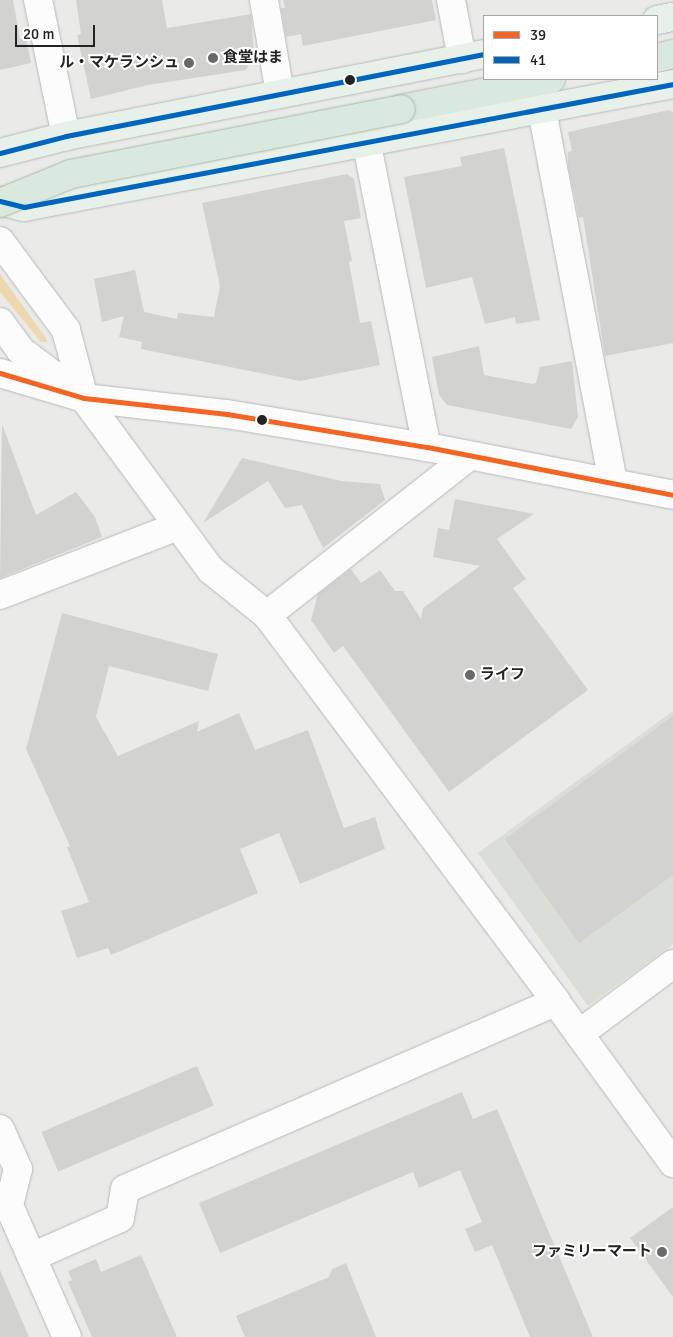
<!DOCTYPE html>
<meta charset="utf-8">
<style>
body{margin:0}
#map{position:relative;width:673px;height:1337px;overflow:hidden;background:#eaebe9;font-family:Signika,"Noto Sans JP",sans-serif}
div>[style]{position:absolute}
.built>*{inset:0;background:#daded7}
.green>*{inset:0;background:#edd9b0}
.building>*{inset:0;background:#d2d2d0;transform-origin:0 0}
.roads{filter:drop-shadow(0 0 1px #b8b9b8) drop-shadow(0 0 1px #b8b9b8)}
.minor>*{height:28px;margin:-14px;padding:0 14px;transform-origin:14px;border-radius:14px;background:#fcfcfc}
.major>*{height:28px;margin:-14px;padding:0 14px;transform-origin:14px;border-radius:14px;background:#e7f1ea}
.highway>*{height:28px;margin:-14px;padding:0 14px;transform-origin:14px;border-radius:14px;background:#dae9de}
.bridges{filter:drop-shadow(0 0 1px #a7b8ab) drop-shadow(0 0 1px #a7b8ab)}
.highway-bridge>*{height:28px;margin:-14px;padding:0 14px;transform-origin:14px;border-radius:14px;background:#dae9de}
.bus-1>*{height:5px;margin:-2.5px;padding:0 2.5px;transform-origin:2.5px;border-radius:2.5px;background:#f26522}
.bus-2>*{height:5px;margin:-2.5px;padding:0 2.5px;transform-origin:2.5px;border-radius:2.5px;background:#0065bd}
.dots>*{width:14px;height:14px;translate:-50% -50%;box-sizing:border-box;border:2px solid #fff;border-radius:50%}
span{translate:-50% -50%;white-space:nowrap;text-align:center;line-height:1.15;-webkit-text-stroke:4px #fff;paint-order:stroke}
.poi-label{font-size:15px;color:#222322;font-weight:700}
.left{translate:0 -50%;text-align:left}
.right{translate:-100% -50%;text-align:right}
.legend{position:absolute;left:483px;top:15px;width:175px;height:65px;box-sizing:border-box;background:#fff;border:1px solid #a7a7a7;margin:0;padding:6px 9px;list-style:none;font-size:15px;color:#222322}
.legend li{display:flex;align-items:center;gap:10px;height:25px}
.legend b{width:25px;border:1px solid #a7a7a7}
.scale{position:absolute;left:15px;top:25px;width:80px;height:22px;box-sizing:border-box;border:2px solid #222322;border-top:0;padding-left:6px;font-size:15px;line-height:18px;white-space:nowrap;color:#222322;-webkit-text-stroke:4px #fff;paint-order:stroke}
</style>
<div id="map">
<div class="built">
<i style="clip-path:polygon(673px 711px,673px 944px,588px 1006px,478px 853px)"></i>
</div>
<div class="green">
<i style="clip-path:polygon(0 274px,46px 338px,47px 342px,41px 342px,0 292px)"></i>
</div>
<div class="building">
<i style="clip-path:polygon(0 0,13px 0,20px 39px,26px 38px,31px 63px,0 70px)"></i>
<i style="clip-path:polygon(76px 0,162px 0,167px 28px,251px 14px,254px 56px,246px 70px,148px 85px,91px 99px,77px 35px,81px 34px)"></i>
<i style="clip-path:polygon(283px 0,432px 0,436px 20px,303px 46px,301px 34px,286px 37px,281px 8px,285px 8px)"></i>
<i style="clip-path:polygon(669px 110px,673px 112px,673px 343px,605px 356px,583px 217px,579px 218px,568px 165px,568px 152px,572px 151px,568px 132px)"></i>
<i style="clip-path:polygon(504px 148px,540px 320px,516px 324px,515px 317px,485px 324px,472px 277px,426px 288px,404px 177px,462px 166px,460px 157px)"></i>
<i style="clip-path:polygon(347px 174px,354px 179px,361px 218px,344px 221px,352px 261px,349px 262px,360px 323px,371px 321px,380px 365px,300px 381px,141px 349px,142px 342px,119px 337px,124px 316px,102px 322px,94px 279px,135px 270px,144px 312px,177px 319px,178px 313px,214px 317px,220px 286px,202px 203px)"></i>
<i style="clip-path:polygon(479px 346px,484px 375px,533px 384px,536px 383px,540px 367px,572px 361px,578px 417px,571px 429px,447px 405px,439px 395px,432px 357px)"></i>
<i style="clip-path:polygon(2px 424px,36px 515px,76px 492px,95px 517px,102px 537px,0 578px)"></i>
<i style="clip-path:polygon(242px 458px,341px 481px,380px 484px,385px 500px,323px 548px,302px 505px,285px 508px,268px 481px,203px 523px)"></i>
<i style="clip-path:polygon(455px 499px,534px 514px,497px 539px,526px 579px,513px 588px,588px 690px,449px 792px,343px 646px,334px 653px,311px 620px,318px 594px,351px 569px,361px 583px,380px 570px,395px 591px,403px 591px,421px 619px,423px 608px,480px 566px,433px 557px,438px 528px,449px 530px)"></i>
<i style="clip-path:polygon(62px 613px,218px 654px,208px 691px,109px 666px,96px 717px,118px 756px,199px 721px,197px 732px,239px 713px,255px 750px,308px 730px,344px 828px,375px 817px,385px 849px,300px 884px,279px 833px,240px 849px,258px 893px,111px 955px,108px 948px,77px 958px,61px 911px,89px 902px,67px 847px,70px 846px,26px 749px)"></i>
<i style="clip-path:polygon(673px 716px,673px 875px,579px 943px,505px 839px)"></i>
<i style="left:197px;top:1066px;width:43px;height:169px;rotate:67deg"></i>
<i style="clip-path:polygon(462px 1092px,473px 1119px,497px 1109px,593px 1337px,530px 1337px,492px 1245px,475px 1252px,465px 1229px,482px 1222px,460px 1170px,419px 1188px,413px 1172px,220px 1253px,199px 1203px)"></i>
<i style="clip-path:polygon(673px 1207px,673px 1297px,630px 1238px)"></i>
<i style="clip-path:polygon(141px 1255px,177px 1337px,92px 1337px,68px 1282px,72px 1280px,68px 1271px,96px 1259px,101px 1272px)"></i>
<i style="clip-path:polygon(346px 1263px,376px 1337px,245px 1337px,236px 1316px,329px 1277px,332px 1269px)"></i>
<i style="clip-path:polygon(0 1270px,29px 1337px,0 1337px)"></i>
</div>
<div class="roads">
<div class="minor">
<i style="left:38px;top:0;width:139px;rotate:78.4deg"></i>
<i style="left:264px;top:0;width:95px;rotate:80.3deg"></i>
<i style="left:451px;top:0;width:60px;rotate:79.4deg"></i>
<i style="left:542px;top:110px;width:379px;rotate:79.2deg"></i>
<i style="left:367px;top:145px;width:308px;rotate:78.8deg"></i>
<i style="left:0;top:241px;width:111px;rotate:53.4deg"></i>
<i style="left:66px;top:330px;width:70px;rotate:75.2deg"></i>
<i style="left:0;top:322px;width:34px;rotate:54deg"></i>
<i style="left:20px;top:350px;width:80px;rotate:36.9deg"></i>
<i style="left:84px;top:398px;width:214px;rotate:53.6deg"></i>
<i style="left:211px;top:570px;width:72px;rotate:38.8deg"></i>
<i style="left:267px;top:615px;width:483px;rotate:53.2deg"></i>
<i style="left:556px;top:1002px;width:199px;rotate:54deg"></i>
<i style="left:0;top:373px;width:88px;rotate:16.6deg"></i>
<i style="left:84px;top:398px;width:144px;rotate:6.4deg"></i>
<i style="left:227px;top:414px;width:203px;rotate:9.4deg"></i>
<i style="left:427px;top:447px;width:251px;rotate:11deg"></i>
<i style="left:0;top:595px;width:191px;rotate:-21.2deg"></i>
<i style="left:267px;top:615px;width:257px;rotate:-38.2deg"></i>
<i style="left:579px;top:1034px;width:117px;rotate:-36.7deg"></i>
<i style="left:0;top:1129px;width:44px;rotate:65.8deg"></i>
<i style="left:18px;top:1169px;width:38px;rotate:104deg"></i>
<i style="left:9px;top:1206px;width:143px;rotate:66.1deg"></i>
<i style="left:32px;top:1257px;width:96px;rotate:-23.9deg"></i>
<i style="left:120px;top:1218px;width:29px;rotate:-80deg"></i>
<i style="left:125px;top:1189px;width:470px;rotate:-23.5deg"></i>
</div>
<div class="major">
<i style="left:657px;top:20px;width:16px;rotate:-11deg"></i>
<i style="left:0;top:153px;width:68px;rotate:-14.4deg"></i>
<i style="left:66px;top:136px;width:426px;rotate:-11.1deg"></i>
<i style="left:0;top:201px;width:25px;rotate:14deg"></i>
<i style="left:24px;top:207px;width:661px;rotate:-10.73deg"></i>
</div>
<div class="highway">
<i style="left:657px;top:58px;width:16px;rotate:-14deg"></i>
<i style="left:401px;top:109px;width:153px;rotate:-11.3deg"></i>
</div>
</div>
<div class="bridges">
<div class="highway-bridge">
<i style="left:0;top:203px;width:77px;rotate:-22.2deg"></i>
<i style="left:71px;top:174px;width:336px;rotate:-11.1deg"></i>
</div>
</div>
<div class="bus-1">
<i style="left:0;top:373px;width:88px;rotate:16.6deg"></i>
<i style="left:84px;top:398px;width:144px;rotate:6.4deg"></i>
<i style="left:227px;top:414px;width:203px;rotate:9.4deg"></i>
<i style="left:427px;top:447px;width:251px;rotate:11deg"></i>
</div>
<div class="bus-2">
<i style="left:0;top:153px;width:68px;rotate:-14.4deg"></i>
<i style="left:66px;top:136px;width:426px;rotate:-11.1deg"></i>
<i style="left:0;top:201px;width:25px;rotate:14deg"></i>
<i style="left:24px;top:207px;width:661px;rotate:-10.73deg"></i>
</div>
<div class="dots">
<i style="left:213px;top:58px;background:#686968"></i>
<i style="left:189px;top:63px;background:#686968"></i>
<i style="left:350px;top:80px;background:#222322"></i>
<i style="left:262px;top:420px;background:#222322"></i>
<i style="left:470px;top:675px;background:#686968"></i>
<i style="left:662px;top:1252px;background:#686968"></i>
</div>
<div class="poi-label">
<span class="left" style="left:223px;top:58px">食堂はま</span>
<span class="right" style="left:179px;top:63px">ル・マケランシュ</span>
<span class="left" style="left:480px;top:675px">ライフ</span>
<span class="right" style="left:652px;top:1252px">ファミリーマート</span>
</div>
<ul class="legend">
<li><b style="height:6px;background:#f26522"></b>39</li>
<li><b style="height:6px;background:#0065bd"></b>41</li>
</ul>
<div class="scale">20 m</div>
</div>
